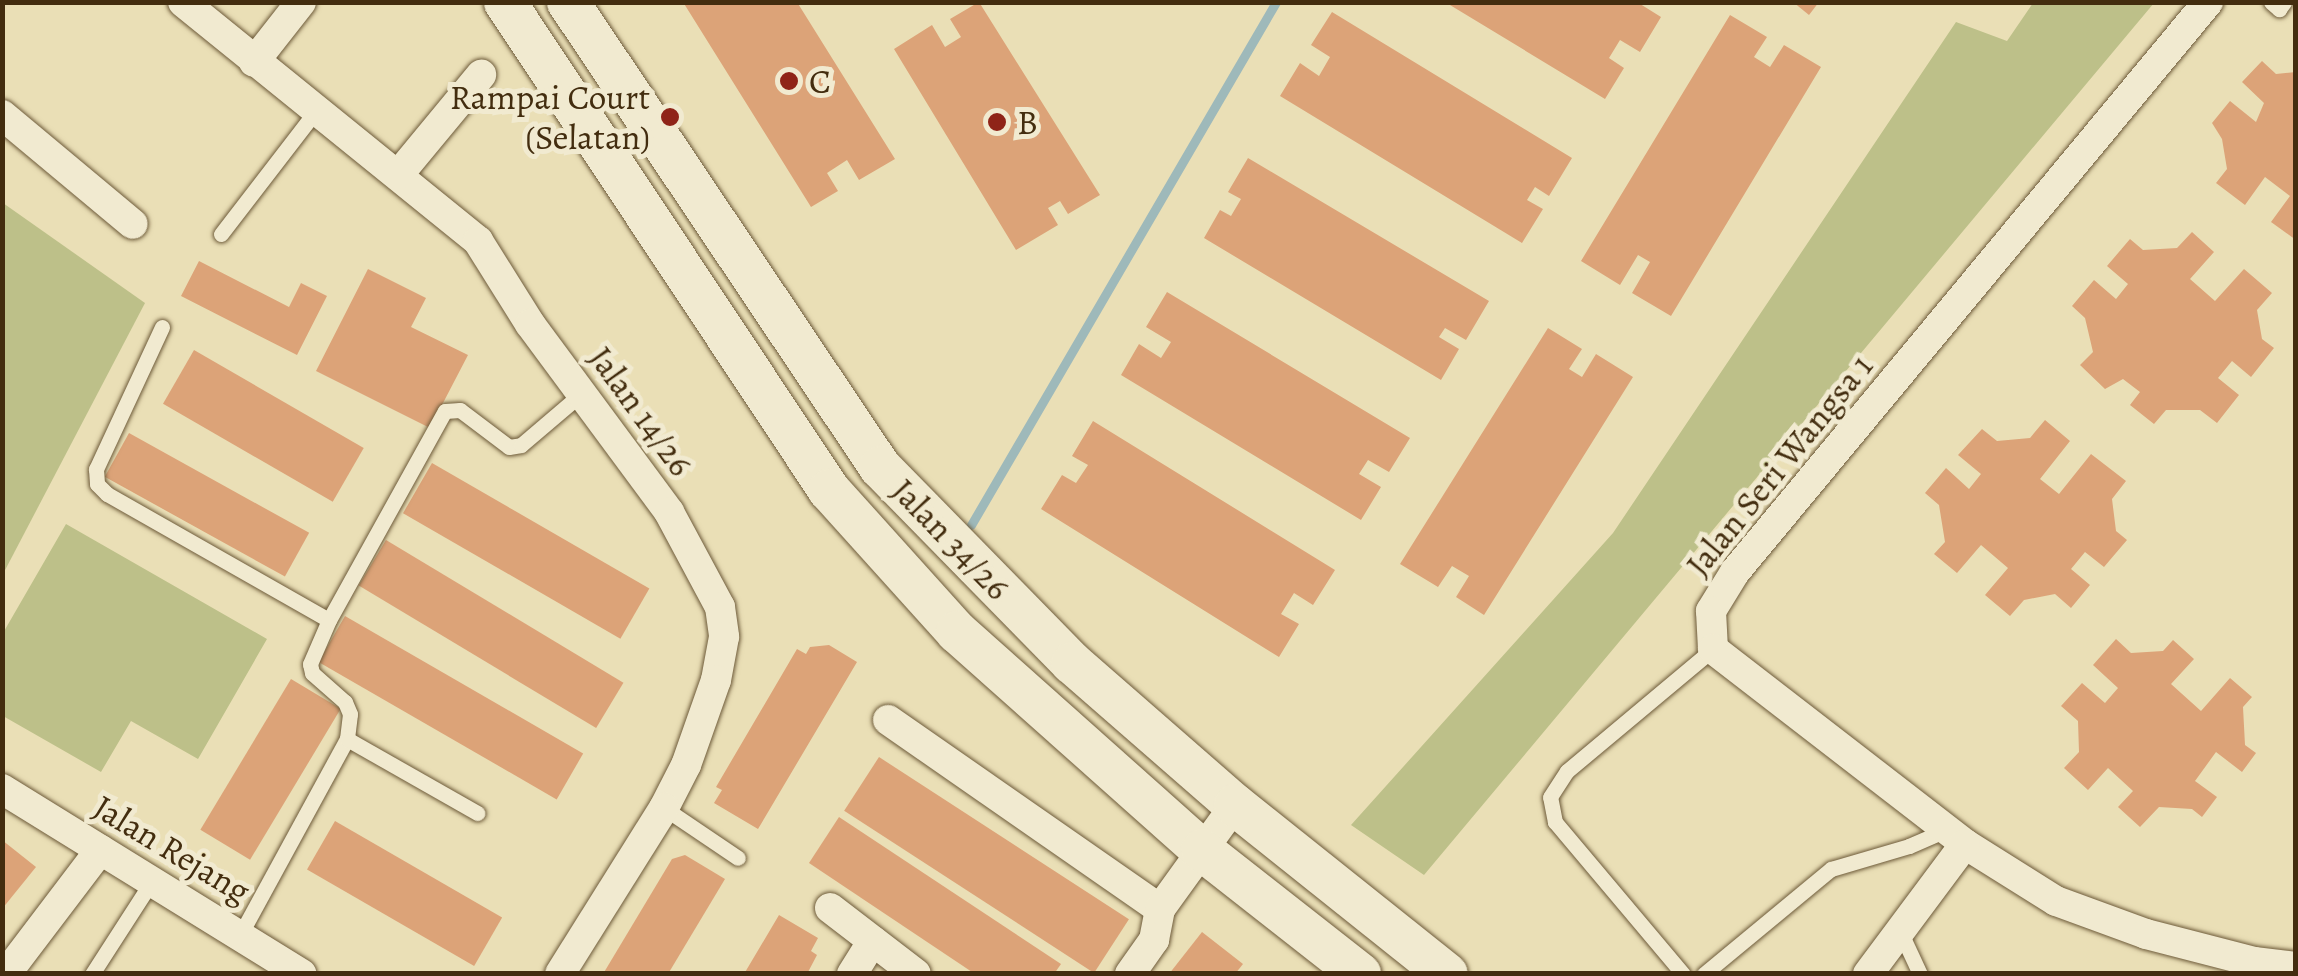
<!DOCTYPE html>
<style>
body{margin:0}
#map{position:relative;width:2298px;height:976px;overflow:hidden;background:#eadfb6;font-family:Alegreya,serif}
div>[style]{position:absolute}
.green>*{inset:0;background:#bdc089}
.stream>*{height:9px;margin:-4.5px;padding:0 4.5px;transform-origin:4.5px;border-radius:4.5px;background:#9eb9ba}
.building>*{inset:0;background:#dca378;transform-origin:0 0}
.roads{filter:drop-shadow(0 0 2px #6d5a39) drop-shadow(0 0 2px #6d5a39)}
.service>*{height:15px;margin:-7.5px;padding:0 7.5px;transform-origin:7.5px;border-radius:7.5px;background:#f1ead0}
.minor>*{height:30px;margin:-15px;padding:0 15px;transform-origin:15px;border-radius:15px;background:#f1ead0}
.secondary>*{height:42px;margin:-21px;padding:0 21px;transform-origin:21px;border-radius:21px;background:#f1ead0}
.dots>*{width:28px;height:28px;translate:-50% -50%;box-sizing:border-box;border:5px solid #f1ead0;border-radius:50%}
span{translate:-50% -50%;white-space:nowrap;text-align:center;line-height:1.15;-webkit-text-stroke:10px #f1ead0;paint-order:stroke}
.poi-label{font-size:35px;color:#432d0f}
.left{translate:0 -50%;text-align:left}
.right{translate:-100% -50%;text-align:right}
.street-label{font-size:35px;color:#432d0f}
.frame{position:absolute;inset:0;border:5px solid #432d0f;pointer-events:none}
</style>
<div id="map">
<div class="green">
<i style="clip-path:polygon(2033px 3px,2154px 3px,1424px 875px,1351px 825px,1613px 533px,1956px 22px,2007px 41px)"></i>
<i style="clip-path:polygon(3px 203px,145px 303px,3px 574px)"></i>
<i style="clip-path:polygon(66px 524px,267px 639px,198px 759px,131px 721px,101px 772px,3px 716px,3px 633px)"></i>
</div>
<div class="stream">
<i style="left:971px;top:525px;width:605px;rotate:-59.75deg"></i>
</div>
<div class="building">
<i style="clip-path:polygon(683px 2px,797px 2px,895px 159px,859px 180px,847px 160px,827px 173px,838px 191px,811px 207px)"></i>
<i style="clip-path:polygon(979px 2px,1100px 195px,1068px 214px,1060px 201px,1048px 208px,1058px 225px,1016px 250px,894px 49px,932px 25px,945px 47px,961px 37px,950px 19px)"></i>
<i style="clip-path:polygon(1445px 2px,1637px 2px,1661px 17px,1640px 52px,1620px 40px,1609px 58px,1624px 68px,1605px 99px)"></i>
<i style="clip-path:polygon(1793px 2px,1819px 2px,1809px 15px)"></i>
<i style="clip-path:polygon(1332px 12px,1572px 158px,1549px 196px,1535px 187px,1527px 200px,1543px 209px,1522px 243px,1280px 96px,1300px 63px,1319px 76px,1330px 57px,1311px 45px)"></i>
<i style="clip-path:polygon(1730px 15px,1767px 37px,1754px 57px,1770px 67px,1784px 45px,1821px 67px,1671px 316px,1632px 293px,1650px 262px,1638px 255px,1620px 285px,1581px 261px)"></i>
<i style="clip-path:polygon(2262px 61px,2276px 74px,2296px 72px,2296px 240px,2271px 222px,2290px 196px,2265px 177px,2245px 205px,2216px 183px,2227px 169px,2222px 139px,2212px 123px,2230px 101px,2256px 122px,2264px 103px,2242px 82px)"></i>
<i style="clip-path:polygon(1248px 158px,1489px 301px,1466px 340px,1445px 328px,1439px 337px,1459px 349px,1441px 380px,1204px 238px,1220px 210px,1231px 216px,1241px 199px,1228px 192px)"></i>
<i style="clip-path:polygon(2192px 232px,2214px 252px,2190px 279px,2215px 301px,2244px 269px,2272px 293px,2257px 310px,2262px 339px,2274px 348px,2251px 377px,2232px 361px,2218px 378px,2239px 395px,2217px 423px,2200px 410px,2166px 410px,2154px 424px,2130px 405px,2140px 392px,2123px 379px,2105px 389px,2080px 365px,2093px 352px,2085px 318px,2072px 306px,2094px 280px,2116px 299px,2128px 284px,2107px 266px,2130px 239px,2143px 250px,2177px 248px)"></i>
<i style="clip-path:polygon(199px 261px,289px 307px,301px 283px,327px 296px,297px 355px,181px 296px)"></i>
<i style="clip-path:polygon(368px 269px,426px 298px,411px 327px,468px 355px,430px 428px,316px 371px)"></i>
<i style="clip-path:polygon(1167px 292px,1410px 438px,1389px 472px,1368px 460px,1359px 474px,1381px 487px,1361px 520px,1121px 375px,1139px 344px,1161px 358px,1171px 342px,1146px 327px)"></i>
<i style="clip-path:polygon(1548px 328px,1582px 349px,1569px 369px,1582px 377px,1596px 354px,1633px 377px,1484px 615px,1456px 597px,1469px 576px,1452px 566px,1438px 587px,1400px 564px)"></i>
<i style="left:194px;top:350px;width:196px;height:62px;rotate:30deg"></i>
<i style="clip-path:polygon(2045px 420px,2070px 441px,2040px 479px,2059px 494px,2091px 454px,2126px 481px,2112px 499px,2116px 531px,2127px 540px,2104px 567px,2085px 552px,2071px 569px,2090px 585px,2071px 608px,2055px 594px,2024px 600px,2010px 616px,1985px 595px,2008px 568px,1981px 545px,1957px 573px,1934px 554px,1945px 542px,1939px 505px,1925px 493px,1946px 468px,1969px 489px,1981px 474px,1958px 455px,1982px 429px,1997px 441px,2030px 438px)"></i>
<i style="clip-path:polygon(1093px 421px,1335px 570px,1313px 605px,1294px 593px,1281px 614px,1299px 624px,1279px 657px,1041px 509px,1062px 475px,1076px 483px,1088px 465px,1072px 456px)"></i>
<i style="left:129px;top:433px;width:206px;height:50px;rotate:29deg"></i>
<i style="left:432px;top:463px;width:251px;height:58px;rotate:30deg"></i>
<i style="left:386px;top:540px;width:277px;height:53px;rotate:31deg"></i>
<i style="left:345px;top:616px;width:275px;height:53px;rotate:30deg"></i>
<i style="clip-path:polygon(2116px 639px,2131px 653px,2163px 651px,2173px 640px,2194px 659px,2171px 684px,2201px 711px,2230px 678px,2252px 697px,2243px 707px,2245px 745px,2256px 753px,2242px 772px,2216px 752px,2195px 781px,2217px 797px,2202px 817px,2192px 809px,2159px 807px,2140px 827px,2118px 807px,2133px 791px,2108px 768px,2088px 790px,2064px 768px,2079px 752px,2078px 721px,2061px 706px,2082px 683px,2105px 703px,2118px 688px,2093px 665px)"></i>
<i style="clip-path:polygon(829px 645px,857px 662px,758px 829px,714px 803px,722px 790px,716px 787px,797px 649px,806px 654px,810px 647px)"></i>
<i style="left:291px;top:679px;width:58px;height:176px;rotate:31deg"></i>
<i style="left:879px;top:757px;width:298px;height:64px;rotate:33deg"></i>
<i style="clip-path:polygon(839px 817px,1061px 964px,1054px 974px,975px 974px,809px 863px)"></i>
<i style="left:335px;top:821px;width:193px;height:56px;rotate:30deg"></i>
<i style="clip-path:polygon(2px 840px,36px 867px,2px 909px)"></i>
<i style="clip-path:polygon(685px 855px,725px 879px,668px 974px,603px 974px,672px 859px)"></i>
<i style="clip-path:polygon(779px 915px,818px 938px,811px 951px,817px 955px,807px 974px,744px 974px)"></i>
<i style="clip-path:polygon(1202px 932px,1243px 964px,1235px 974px,1169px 974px)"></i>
</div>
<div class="roads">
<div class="service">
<i style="left:2271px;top:2px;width:11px;rotate:41deg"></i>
<i style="left:2279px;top:9px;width:9px;rotate:-54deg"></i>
<i style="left:221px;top:234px;width:154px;rotate:-52.4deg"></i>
<i style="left:162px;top:327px;width:157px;rotate:114.9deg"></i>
<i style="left:96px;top:469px;width:15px;rotate:86deg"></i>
<i style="left:97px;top:484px;width:14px;rotate:45deg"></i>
<i style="left:107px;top:494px;width:255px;rotate:29.6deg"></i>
<i style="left:329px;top:620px;width:48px;rotate:113.4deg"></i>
<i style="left:310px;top:664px;width:9px;rotate:77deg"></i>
<i style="left:312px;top:673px;width:44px;rotate:41.3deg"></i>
<i style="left:345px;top:702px;width:13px;rotate:67deg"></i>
<i style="left:350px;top:714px;width:25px;rotate:97deg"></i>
<i style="left:329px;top:620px;width:239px;rotate:-61deg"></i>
<i style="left:445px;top:411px;width:15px;rotate:-4deg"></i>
<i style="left:460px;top:410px;width:61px;rotate:37.1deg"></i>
<i style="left:509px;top:447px;width:12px;rotate:-9deg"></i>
<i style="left:521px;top:445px;width:80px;rotate:-40.4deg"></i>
<i style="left:664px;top:808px;width:89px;rotate:34deg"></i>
<i style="left:1900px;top:931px;width:47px;rotate:65.1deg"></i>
<i style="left:240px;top:935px;width:223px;rotate:-61.4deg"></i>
<i style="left:347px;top:739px;width:150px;rotate:29.6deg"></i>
<i style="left:92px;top:974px;width:111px;rotate:-57.2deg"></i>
<i style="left:1683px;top:974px;width:199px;rotate:-130.1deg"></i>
<i style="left:1555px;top:822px;width:25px;rotate:-101deg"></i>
<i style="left:1550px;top:797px;width:31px;rotate:-57deg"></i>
<i style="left:1567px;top:771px;width:190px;rotate:-39.9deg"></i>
<i style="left:1704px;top:974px;width:165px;rotate:-39.6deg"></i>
<i style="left:1831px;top:869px;width:81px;rotate:-16.4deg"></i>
<i style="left:1909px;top:846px;width:40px;rotate:-23.4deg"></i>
</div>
<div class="minor">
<i style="left:183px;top:2px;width:380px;rotate:39deg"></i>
<i style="left:478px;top:241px;width:98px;rotate:57.9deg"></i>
<i style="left:530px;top:324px;width:234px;rotate:53.5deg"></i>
<i style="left:669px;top:512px;width:108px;rotate:61.8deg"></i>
<i style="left:720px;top:607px;width:30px;rotate:82deg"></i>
<i style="left:724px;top:637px;width:44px;rotate:100.5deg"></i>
<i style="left:716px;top:680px;width:90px;rotate:109.4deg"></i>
<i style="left:686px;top:765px;width:48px;rotate:117.1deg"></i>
<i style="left:664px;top:808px;width:196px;rotate:122.1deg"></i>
<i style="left:2208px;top:2px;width:741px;rotate:129.69deg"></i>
<i style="left:1735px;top:572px;width:46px;rotate:121.6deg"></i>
<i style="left:1711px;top:611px;width:38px;rotate:87deg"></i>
<i style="left:1713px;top:649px;width:319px;rotate:37.7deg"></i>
<i style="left:1965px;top:844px;width:107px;rotate:32.1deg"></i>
<i style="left:2056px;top:901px;width:96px;rotate:20.1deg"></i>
<i style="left:2146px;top:934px;width:112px;rotate:14.5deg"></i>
<i style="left:2254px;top:962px;width:42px;rotate:6.8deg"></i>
<i style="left:254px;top:62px;width:76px;rotate:-51.9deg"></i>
<i style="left:2px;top:115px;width:170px;rotate:39.8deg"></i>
<i style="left:399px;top:174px;width:129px;rotate:-50.4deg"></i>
<i style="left:888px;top:720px;width:331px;rotate:34.8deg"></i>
<i style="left:2px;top:789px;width:352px;rotate:31.7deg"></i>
<i style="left:830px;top:908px;width:108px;rotate:37.5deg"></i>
<i style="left:6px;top:974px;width:156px;rotate:-52.8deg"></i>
<i style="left:852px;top:974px;width:39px;rotate:-58deg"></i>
<i style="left:1130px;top:974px;width:42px;rotate:-54.8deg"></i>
<i style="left:1154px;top:940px;width:32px;rotate:-79deg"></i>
<i style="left:1160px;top:909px;width:128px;rotate:-54.2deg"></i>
<i style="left:1868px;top:974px;width:162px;rotate:-53.3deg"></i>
</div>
<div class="secondary">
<i style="left:505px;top:2px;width:586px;rotate:56.42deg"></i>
<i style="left:829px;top:490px;width:191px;rotate:48deg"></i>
<i style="left:957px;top:632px;width:328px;rotate:41.7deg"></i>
<i style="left:1202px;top:850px;width:201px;rotate:38.1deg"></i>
<i style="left:568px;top:2px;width:560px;rotate:56.14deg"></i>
<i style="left:880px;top:467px;width:274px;rotate:45.6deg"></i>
<i style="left:1072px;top:663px;width:216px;rotate:41.1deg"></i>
<i style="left:1235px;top:805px;width:271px;rotate:38.6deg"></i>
</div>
</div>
<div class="dots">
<i style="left:789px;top:81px;background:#8f2418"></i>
<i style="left:670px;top:117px;background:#8f2418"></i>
<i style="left:997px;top:122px;background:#8f2418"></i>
</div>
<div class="poi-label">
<span class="left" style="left:809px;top:81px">C</span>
<span class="right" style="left:650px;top:117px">Rampai Court<br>(Selatan)</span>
<span class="left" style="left:1017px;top:122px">B</span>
</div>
<div class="street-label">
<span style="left:641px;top:411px;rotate:54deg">Jalan 14/26</span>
<span style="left:1779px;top:465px;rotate:-51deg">Jalan Seri Wangsa 1</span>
<span style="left:951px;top:539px;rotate:46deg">Jalan 34/26</span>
<span style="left:172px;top:849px;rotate:31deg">Jalan Rejang</span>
</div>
<div class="frame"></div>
</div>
